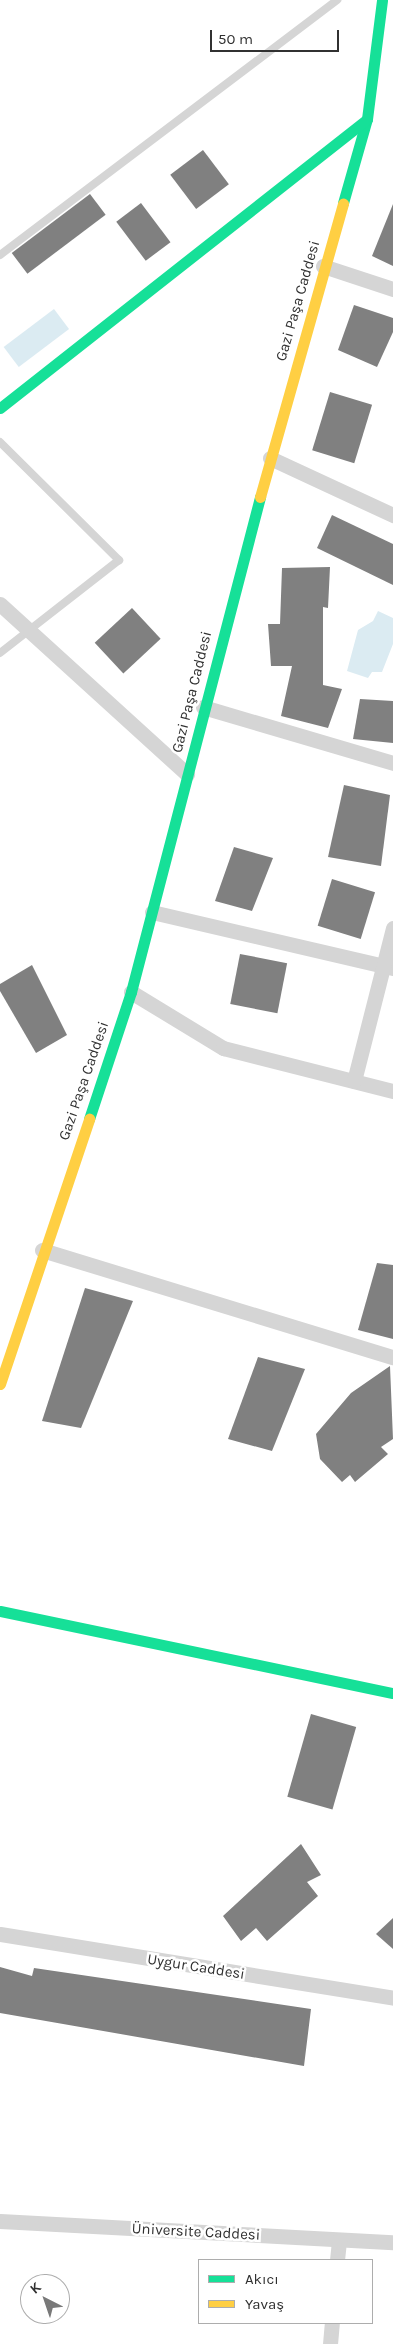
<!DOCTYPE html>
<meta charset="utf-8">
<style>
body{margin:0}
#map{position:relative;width:393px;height:2344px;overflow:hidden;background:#fff;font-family:Karla,sans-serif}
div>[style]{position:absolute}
.water>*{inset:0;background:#dbebf2;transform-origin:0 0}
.building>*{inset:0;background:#808080;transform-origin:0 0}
.lane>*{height:8px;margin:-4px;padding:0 4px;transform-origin:4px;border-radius:4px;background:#d5d5d5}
.street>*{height:15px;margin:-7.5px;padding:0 7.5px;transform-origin:7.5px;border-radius:7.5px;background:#d5d5d5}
.fast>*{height:11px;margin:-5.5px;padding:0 5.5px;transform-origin:5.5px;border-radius:5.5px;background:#16e098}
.slow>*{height:11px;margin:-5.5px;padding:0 5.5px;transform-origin:5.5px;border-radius:5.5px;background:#ffcf43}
span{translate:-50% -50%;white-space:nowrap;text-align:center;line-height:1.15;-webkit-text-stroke:5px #fff;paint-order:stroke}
.street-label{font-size:15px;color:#313131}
.legend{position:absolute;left:198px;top:2259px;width:175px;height:65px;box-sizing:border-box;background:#fff;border:1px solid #adadad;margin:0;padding:6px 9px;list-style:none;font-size:15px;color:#313131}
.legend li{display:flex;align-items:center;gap:10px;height:25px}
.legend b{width:25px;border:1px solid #adadad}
.north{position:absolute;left:20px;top:2274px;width:50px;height:50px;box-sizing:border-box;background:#fff;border:1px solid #adadad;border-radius:50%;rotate:319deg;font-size:14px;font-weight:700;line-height:20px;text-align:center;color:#313131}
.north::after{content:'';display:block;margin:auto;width:18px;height:22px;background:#797979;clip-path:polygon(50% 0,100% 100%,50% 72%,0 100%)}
.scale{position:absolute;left:210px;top:30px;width:129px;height:22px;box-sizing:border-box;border:2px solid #313131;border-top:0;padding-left:6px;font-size:15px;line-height:18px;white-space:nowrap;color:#313131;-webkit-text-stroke:4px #fff;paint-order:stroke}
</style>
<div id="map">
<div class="water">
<i style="left:54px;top:309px;width:25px;height:63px;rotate:53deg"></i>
<i style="clip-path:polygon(378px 611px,393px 618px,393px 644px,382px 672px,372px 672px,368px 678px,347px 671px,358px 630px,373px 621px)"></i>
</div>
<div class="building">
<i style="left:203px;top:150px;width:43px;height:41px;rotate:53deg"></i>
<i style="left:90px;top:194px;width:26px;height:98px;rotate:53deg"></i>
<i style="left:141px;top:203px;width:49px;height:31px;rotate:53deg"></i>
<i style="clip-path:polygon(393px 204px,393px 266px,372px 256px)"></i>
<i style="clip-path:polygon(354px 305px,393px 318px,393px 332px,377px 367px,338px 350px)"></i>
<i style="left:330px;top:392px;width:44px;height:61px;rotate:17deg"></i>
<i style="clip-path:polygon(332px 515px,393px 544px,393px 585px,317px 548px)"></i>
<i style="clip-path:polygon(330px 567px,328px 608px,323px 607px,323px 685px,342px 689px,328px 728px,281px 716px,292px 666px,271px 666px,268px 624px,280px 624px,282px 568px)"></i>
<i style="left:132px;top:608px;width:42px;height:51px;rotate:47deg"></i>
<i style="clip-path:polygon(360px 699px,393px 701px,393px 743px,353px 739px)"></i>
<i style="clip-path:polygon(344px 785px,390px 795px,381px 866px,328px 857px)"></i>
<i style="clip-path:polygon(234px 847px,273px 858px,252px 911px,215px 901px)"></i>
<i style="left:332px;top:879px;width:45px;height:49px;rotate:17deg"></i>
<i style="left:240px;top:954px;width:48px;height:51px;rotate:11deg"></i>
<i style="clip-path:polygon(32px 965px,67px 1035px,36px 1053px,0 991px,0 984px)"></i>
<i style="clip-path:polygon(377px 1263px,393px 1265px,393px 1339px,358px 1330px)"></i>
<i style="clip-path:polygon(85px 1288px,133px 1301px,81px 1428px,42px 1421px)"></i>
<i style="clip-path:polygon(258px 1357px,305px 1369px,272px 1451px,228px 1439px)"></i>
<i style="clip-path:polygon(390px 1366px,393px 1439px,381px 1447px,388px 1454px,355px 1482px,350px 1475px,342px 1482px,320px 1459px,316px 1434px,351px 1393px)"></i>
<i style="left:311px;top:1714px;width:47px;height:86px;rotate:16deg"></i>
<i style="clip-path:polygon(301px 1844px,321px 1875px,307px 1882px,318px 1896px,267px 1941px,256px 1928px,241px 1941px,223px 1916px)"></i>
<i style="clip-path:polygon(393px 1918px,393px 1949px,376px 1934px)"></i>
<i style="clip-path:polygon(0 1967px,32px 1976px,34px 1968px,311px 2009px,304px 2066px,0 2013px)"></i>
</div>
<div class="lane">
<i style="left:0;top:255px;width:423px;rotate:-37.1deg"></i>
<i style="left:0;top:442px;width:168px;rotate:44.8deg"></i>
<i style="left:119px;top:560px;width:151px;rotate:142deg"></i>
</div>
<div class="street">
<i style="left:323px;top:266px;width:74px;rotate:18.2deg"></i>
<i style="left:270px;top:458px;width:136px;rotate:24.9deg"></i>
<i style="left:0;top:604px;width:253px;rotate:42.3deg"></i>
<i style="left:203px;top:707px;width:198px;rotate:16.4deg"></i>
<i style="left:152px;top:912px;width:247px;rotate:13.1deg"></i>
<i style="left:131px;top:992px;width:108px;rotate:31.3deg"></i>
<i style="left:223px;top:1048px;width:175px;rotate:14.2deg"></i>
<i style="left:354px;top:1081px;width:158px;rotate:-75.7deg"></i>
<i style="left:42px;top:1250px;width:367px;rotate:17deg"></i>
<i style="left:0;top:1934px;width:398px;rotate:9.2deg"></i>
<i style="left:0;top:2221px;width:394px;rotate:3.1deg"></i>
<i style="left:337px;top:2260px;width:20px;rotate:-84deg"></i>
<i style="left:330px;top:2344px;width:21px;rotate:-85deg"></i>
</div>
<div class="fast">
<i style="left:343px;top:203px;width:87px;rotate:-74.1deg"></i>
<i style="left:367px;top:119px;width:120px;rotate:-82.8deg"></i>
<i style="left:0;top:408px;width:467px;rotate:-38.2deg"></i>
<i style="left:89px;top:1119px;width:134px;rotate:-71.7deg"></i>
<i style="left:131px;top:992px;width:512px;rotate:-75.39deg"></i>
<i style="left:0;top:1611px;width:401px;rotate:11.8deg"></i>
</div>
<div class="slow">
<i style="left:260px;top:497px;width:305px;rotate:-74.2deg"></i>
<i style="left:0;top:1384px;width:280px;rotate:-71.4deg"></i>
</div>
<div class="street-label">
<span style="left:298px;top:301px;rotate:-74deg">Gazi Paşa Caddesi</span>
<span style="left:192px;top:692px;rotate:-76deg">Gazi Paşa Caddesi</span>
<span style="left:84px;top:1081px;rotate:-71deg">Gazi Paşa Caddesi</span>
<span style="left:196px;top:1967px;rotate:9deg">Uygur Caddesi</span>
<span style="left:196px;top:2232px;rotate:3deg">Üniversite Caddesi</span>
</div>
<ul class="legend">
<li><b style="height:6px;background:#16e098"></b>Akıcı</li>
<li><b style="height:6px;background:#ffcf43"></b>Yavaş</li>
</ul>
<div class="north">K</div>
<div class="scale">50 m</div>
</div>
